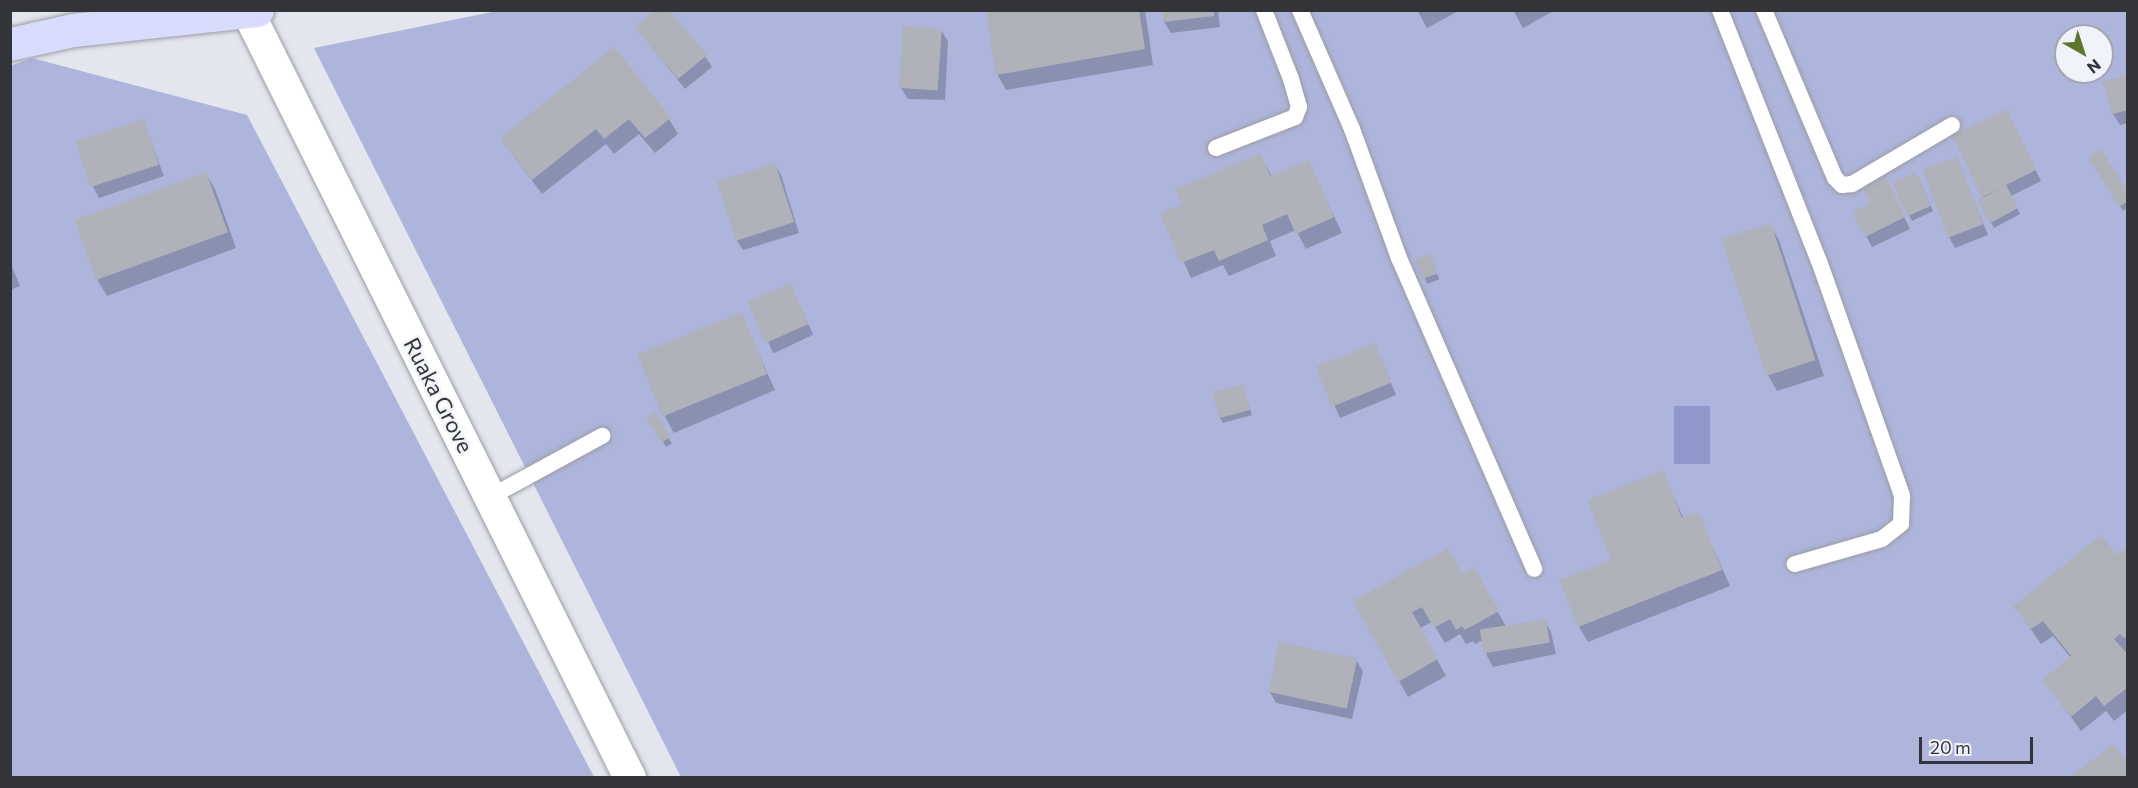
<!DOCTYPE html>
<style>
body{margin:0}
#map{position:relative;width:2138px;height:788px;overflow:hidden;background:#e4e6ee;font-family:Commissioner,sans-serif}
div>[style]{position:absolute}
.green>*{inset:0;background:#adb5dc}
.water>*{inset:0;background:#8e98cb;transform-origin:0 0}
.shadow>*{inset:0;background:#0003;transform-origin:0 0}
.building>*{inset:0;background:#b0b2ba;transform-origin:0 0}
.roads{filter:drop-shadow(0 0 2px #9c9da5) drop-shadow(0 0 2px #9c9da5)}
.lane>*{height:16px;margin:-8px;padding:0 8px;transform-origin:8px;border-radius:8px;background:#fff}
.street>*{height:32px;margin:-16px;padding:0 16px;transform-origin:16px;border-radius:16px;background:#fff}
.secondary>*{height:33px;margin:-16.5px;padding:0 16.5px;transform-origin:16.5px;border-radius:16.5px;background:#d7dcff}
span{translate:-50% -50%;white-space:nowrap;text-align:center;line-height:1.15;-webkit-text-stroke:4.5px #f1f3fb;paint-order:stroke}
.street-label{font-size:22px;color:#333437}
.frame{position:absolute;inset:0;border:12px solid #333437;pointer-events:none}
.north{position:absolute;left:2054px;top:24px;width:60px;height:60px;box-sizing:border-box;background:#f1f3fb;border:2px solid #a5a7ad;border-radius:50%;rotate:141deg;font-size:16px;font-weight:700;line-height:24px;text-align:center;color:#333437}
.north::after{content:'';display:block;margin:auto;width:21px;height:27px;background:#5d772a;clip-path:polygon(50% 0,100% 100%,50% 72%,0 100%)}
.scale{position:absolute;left:1919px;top:737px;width:114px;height:27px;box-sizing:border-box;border:3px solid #333437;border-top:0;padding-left:8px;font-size:18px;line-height:21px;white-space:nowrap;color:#333437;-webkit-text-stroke:4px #f1f3fb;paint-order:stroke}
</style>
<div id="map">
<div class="green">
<i style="clip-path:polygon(evenodd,502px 10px,2127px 11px,2127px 777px,681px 777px,314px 48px,502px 10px,2066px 36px,2102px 36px,2102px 72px,2066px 72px,2066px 36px)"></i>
<i style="clip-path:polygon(32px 58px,247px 115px,594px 777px,11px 777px,10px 66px)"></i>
</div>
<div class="water">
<i style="left:1674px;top:406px;width:36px;height:58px"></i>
</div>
<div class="shadow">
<i style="clip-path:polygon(1003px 10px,1145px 10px,1153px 65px,1006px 90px,997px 74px)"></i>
<i style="clip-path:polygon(1163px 10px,1218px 10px,1220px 27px,1171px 33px,1164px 22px)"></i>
<i style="clip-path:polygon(1417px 10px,1460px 10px,1427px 28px)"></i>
<i style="clip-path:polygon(1513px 10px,1555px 10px,1523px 28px)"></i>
<i style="clip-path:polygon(637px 28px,705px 56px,712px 67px,685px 89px)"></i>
<i style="clip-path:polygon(941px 30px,948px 41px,945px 100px,908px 99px,901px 88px)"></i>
<i style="clip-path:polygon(613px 49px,669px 119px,678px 134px,655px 153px,639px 134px,614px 154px,606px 144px,542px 194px,501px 139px)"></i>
<i style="clip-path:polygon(2128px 76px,2128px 123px,2120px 125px,2113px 114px,2105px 82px)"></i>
<i style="clip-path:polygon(143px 120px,164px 176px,99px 198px,93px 187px)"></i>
<i style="clip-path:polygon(2012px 122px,2041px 181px,2011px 196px,2020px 214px,1994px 228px,1979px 201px,1984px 198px,1954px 136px)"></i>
<i style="clip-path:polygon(1260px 154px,1272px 177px,1308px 162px,1342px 233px,1306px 249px,1296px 230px,1270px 241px,1276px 256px,1229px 276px,1223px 265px,1191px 278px,1162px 215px,1184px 205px)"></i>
<i style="clip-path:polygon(1956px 157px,1988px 235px,1955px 248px,1949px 237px)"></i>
<i style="clip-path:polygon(2090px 157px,2128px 195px,2128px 208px,2123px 211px)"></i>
<i style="clip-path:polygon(775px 165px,781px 175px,799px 233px,743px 250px,736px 239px)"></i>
<i style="clip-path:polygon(206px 174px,215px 189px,236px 248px,107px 296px,98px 281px,77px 222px)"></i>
<i style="clip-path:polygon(1919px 179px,1933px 211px,1912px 221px,1894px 184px)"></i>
<i style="clip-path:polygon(1891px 190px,1910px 229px,1872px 247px,1866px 236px)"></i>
<i style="clip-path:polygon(1770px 225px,1779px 240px,1824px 376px,1777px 391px,1768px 375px)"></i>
<i style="left:1430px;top:255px;width:26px;height:13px;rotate:69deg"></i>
<i style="clip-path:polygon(10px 262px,20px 286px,10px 290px)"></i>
<i style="left:790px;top:285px;width:55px;height:44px;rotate:65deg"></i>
<i style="clip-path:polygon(741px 314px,775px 390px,674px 433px,665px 417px)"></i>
<i style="clip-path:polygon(1380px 356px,1396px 395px,1340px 418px,1318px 368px)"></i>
<i style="clip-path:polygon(1242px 386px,1252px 415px,1223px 423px,1220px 418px)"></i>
<i style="left:655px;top:414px;width:34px;height:7px;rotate:60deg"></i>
<i style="clip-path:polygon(1662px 472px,1684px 519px,1698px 514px,1730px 586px,1588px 642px,1579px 627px)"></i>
<i style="clip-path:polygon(2128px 548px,2128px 651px,2124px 654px,2128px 658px,2128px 710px,2114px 721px,2106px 711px,2081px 731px,2044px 680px,2071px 658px,2053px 636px,2041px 644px,2015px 606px,2117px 557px)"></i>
<i style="clip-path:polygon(1473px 569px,1507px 628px,1545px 621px,1551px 632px,1556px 654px,1493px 667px,1487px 656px,1483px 640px,1475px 644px,1473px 641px,1466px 644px,1460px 634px,1445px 643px,1432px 622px,1420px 628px,1446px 676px,1408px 697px,1355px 602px,1462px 575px)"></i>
<i style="clip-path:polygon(1356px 660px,1363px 671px,1352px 719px,1276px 703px,1270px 692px)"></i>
</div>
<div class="building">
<i style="clip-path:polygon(655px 10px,669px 10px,707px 55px,678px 79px,635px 27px)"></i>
<i style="clip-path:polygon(994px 10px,1139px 10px,1145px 49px,996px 75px,986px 12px)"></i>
<i style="clip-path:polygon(1162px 10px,1214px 10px,1214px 16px,1163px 22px)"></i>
<i style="left:903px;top:26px;width:39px;height:62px;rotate:4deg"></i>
<i style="clip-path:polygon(614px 47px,671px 118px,645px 138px,629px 119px,604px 139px,596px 129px,532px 180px,500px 138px)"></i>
<i style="clip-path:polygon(2128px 75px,2128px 110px,2112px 114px,2103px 81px)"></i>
<i style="clip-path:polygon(2007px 109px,2036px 170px,2006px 185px,2018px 208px,1990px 223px,1977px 200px,2000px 189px,1981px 197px,1952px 135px)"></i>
<i style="left:144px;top:119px;width:48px;height:72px;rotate:72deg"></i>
<i style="clip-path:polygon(2101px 149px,2128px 192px,2128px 201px,2119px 207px,2088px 157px)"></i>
<i style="clip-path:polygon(1261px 153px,1270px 176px,1309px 160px,1334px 217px,1296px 234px,1287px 214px,1262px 225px,1268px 240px,1219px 261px,1214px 250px,1181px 263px,1160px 214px,1182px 204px,1175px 189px)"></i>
<i style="left:1957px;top:156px;width:73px;height:37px;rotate:69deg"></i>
<i style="left:775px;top:163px;width:62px;height:61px;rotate:72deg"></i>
<i style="left:206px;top:172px;width:64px;height:140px;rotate:70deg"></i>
<i style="left:1916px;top:172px;width:37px;height:26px;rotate:66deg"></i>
<i style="clip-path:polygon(1886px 177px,1905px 217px,1865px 237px,1852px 212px,1870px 203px,1863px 188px)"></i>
<i style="left:1771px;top:223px;width:144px;height:52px;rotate:72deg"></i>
<i style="left:1431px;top:254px;width:21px;height:16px;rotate:73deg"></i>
<i style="left:790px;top:283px;width:45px;height:47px;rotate:66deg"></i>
<i style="left:742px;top:312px;width:67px;height:113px;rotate:68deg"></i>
<i style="left:1375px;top:343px;width:43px;height:64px;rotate:68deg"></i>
<i style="left:1243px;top:384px;width:27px;height:32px;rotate:75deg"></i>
<i style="clip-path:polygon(655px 412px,670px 437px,661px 443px,647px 417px)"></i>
<i style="clip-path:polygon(1663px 470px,1682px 518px,1699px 512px,1722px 570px,1578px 627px,1559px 580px,1611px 560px,1587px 500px)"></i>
<i style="clip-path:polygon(2101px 535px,2117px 555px,2128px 546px,2128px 635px,2124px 638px,2120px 634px,2114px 639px,2128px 655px,2128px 687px,2104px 706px,2096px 696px,2071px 717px,2042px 680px,2071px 656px,2043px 621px,2031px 629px,2013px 606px)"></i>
<i style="clip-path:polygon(1448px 548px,1462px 573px,1474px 567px,1499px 611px,1465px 630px,1462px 626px,1456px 630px,1450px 619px,1434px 628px,1422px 607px,1412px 612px,1438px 659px,1398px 682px,1353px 601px)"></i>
<i style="left:1546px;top:619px;width:24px;height:67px;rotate:81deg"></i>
<i style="left:1279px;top:642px;width:80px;height:51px;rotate:12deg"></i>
<i style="clip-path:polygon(2113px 744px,2128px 763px,2128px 778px,2069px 778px)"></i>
</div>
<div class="roads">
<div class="lane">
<i style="left:1300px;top:10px;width:130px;rotate:66.4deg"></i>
<i style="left:1352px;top:129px;width:137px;rotate:70deg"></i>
<i style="left:1399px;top:258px;width:339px;rotate:66.5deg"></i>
<i style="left:1720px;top:10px;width:270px;rotate:68.5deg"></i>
<i style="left:1819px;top:261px;width:249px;rotate:70.5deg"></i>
<i style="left:1902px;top:496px;width:28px;rotate:92deg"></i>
<i style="left:1901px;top:524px;width:24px;rotate:142deg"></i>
<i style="left:1882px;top:539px;width:91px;rotate:164deg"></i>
<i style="left:1764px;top:10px;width:182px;rotate:67.1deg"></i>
<i style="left:1835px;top:178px;width:10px;rotate:45deg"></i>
<i style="left:1842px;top:185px;width:10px;rotate:-6deg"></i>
<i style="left:1852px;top:184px;width:116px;rotate:-30.5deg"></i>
<i style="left:1216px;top:148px;width:85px;rotate:-21.4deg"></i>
<i style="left:1295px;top:117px;width:11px;rotate:-68deg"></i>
<i style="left:1299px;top:107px;width:29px;rotate:-106deg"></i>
<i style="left:1291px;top:79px;width:74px;rotate:-111.4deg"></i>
<i style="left:490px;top:497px;width:128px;rotate:-28.6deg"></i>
</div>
<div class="street">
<i style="left:248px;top:12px;width:856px;rotate:63.49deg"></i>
</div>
<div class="secondary">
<i style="left:10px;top:44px;width:65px;rotate:-12.5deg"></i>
<i style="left:73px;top:30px;width:185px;rotate:-6.2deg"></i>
</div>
</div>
<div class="street-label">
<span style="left:439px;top:395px;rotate:63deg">Ruaka Grove</span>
</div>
<div class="frame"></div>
<div class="north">N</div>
<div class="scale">20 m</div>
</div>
